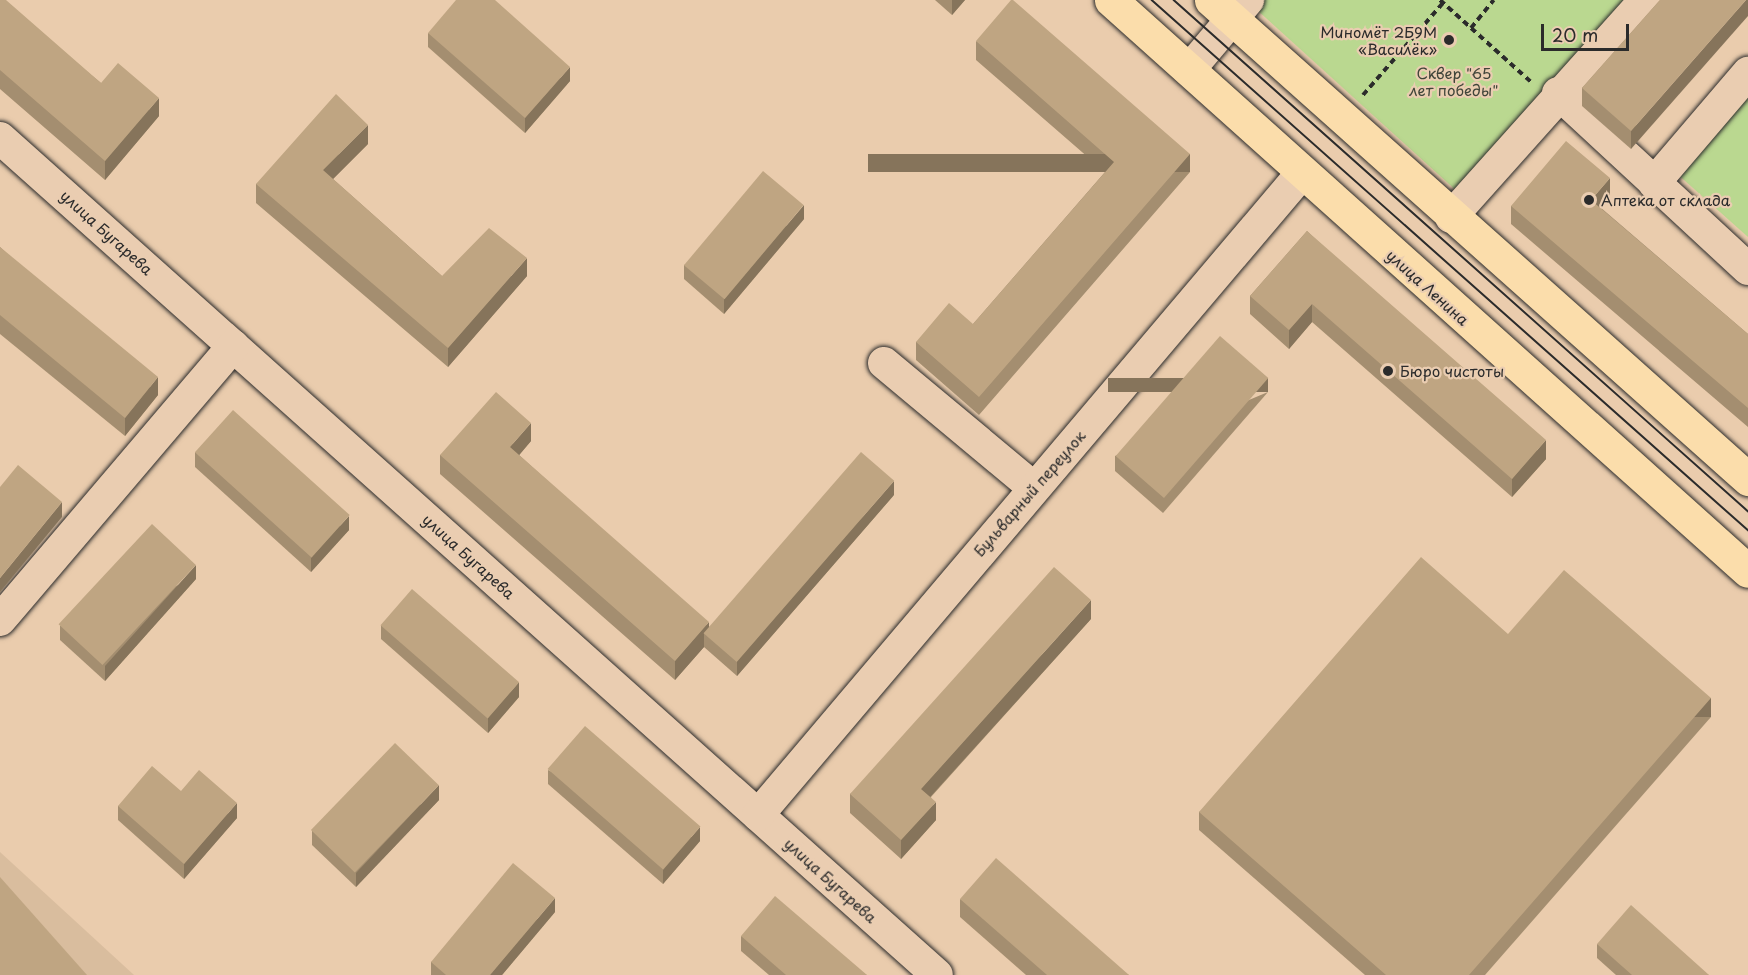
<!DOCTYPE html>
<meta charset="utf-8">
<style>
body{margin:0}
#map{position:relative;width:1748px;height:975px;overflow:hidden;background:#eaccad;font-family:"Playpen Sans",sans-serif}
div>[style]{position:absolute}
.built>*{inset:0;background:#d9bd9e}
.green>*{inset:0;background:#bad890}
.path>*{height:4px;margin-top:-2px;transform-origin:0;background:repeating-linear-gradient(90deg,#2b2b2b 0 6px,transparent 0 10.5px)}
.roads{filter:drop-shadow(0 0 2px #2b2b2b) drop-shadow(0 0 2px #2b2b2b)}
.minor>*{height:32px;margin:-16px;padding:0 16px;transform-origin:16px;border-radius:16px;background:#eacdb1}
.major>*{height:33px;margin:-16.5px;padding:0 16.5px;transform-origin:16.5px;border-radius:16.5px;background:#fbddab}
.tram>*{height:1.5px;margin:-0.75px;padding:0 0.75px;transform-origin:0.75px;border-radius:0.75px;background:#2b2b2b}
.wall>*{inset:0;background:#a48e70}
.shaded-wall>*{inset:0;background:#86745b;transform-origin:0 0}
.building>*{inset:0;background:#bfa582;transform-origin:0 0}
.dots>*{width:16px;height:16px;translate:-50% -50%;box-sizing:border-box;border:3px solid #eacdb1;border-radius:50%}
span{translate:-50% -50%;white-space:nowrap;text-align:center;line-height:1.15;-webkit-text-stroke:4.5px #eacdb1;paint-order:stroke}
.poi-label{font-size:15px;color:#2b2b2b}
.right{translate:-100% -50%;text-align:right}
.left{translate:0 -50%;text-align:left}
.park-label{font-size:15px;color:#40453a}
.street-label{font-size:15px;color:#2b2b2b}
.scale{position:absolute;left:1541px;top:24px;width:88px;height:27px;box-sizing:border-box;border:3px solid #2b2b2b;border-top:0;padding-left:8px;font-size:18px;line-height:21px;white-space:nowrap;color:#2b2b2b;-webkit-text-stroke:4px #eacdb1;paint-order:stroke}
</style>
<div id="map">
<div class="built">
<i style="clip-path:polygon(0 852px,134px 975px,0 975px)"></i>
</div>
<div class="green">
<i style="clip-path:polygon(1246px 0,1637px 0,1460px 194px)"></i>
<i style="clip-path:polygon(1748px 90px,1748px 237px,1675px 172px)"></i>
</div>
<div class="path">
<i style="left:1440px;top:0;width:122px;rotate:42deg"></i>
<i style="left:1471px;top:28px;width:36px;rotate:-51deg"></i>
<i style="left:1363px;top:95px;width:122px;rotate:-49deg"></i>
</div>
<div class="roads">
<div class="minor">
<i style="left:1189px;top:70px;width:92px;rotate:-49.9deg"></i>
<i style="left:1558px;top:93px;width:259px;rotate:42.8deg"></i>
<i style="left:0;top:138px;width:1256px;rotate:41.77deg"></i>
<i style="left:1654px;top:183px;width:145px;rotate:-49.5deg"></i>
<i style="left:1451px;top:217px;width:291px;rotate:-48.2deg"></i>
<i style="left:884px;top:363px;width:194px;rotate:39.8deg"></i>
<i style="left:0;top:620px;width:360px;rotate:-49.6deg"></i>
<i style="left:758px;top:815px;width:841px;rotate:-49.72deg"></i>
</div>
<div class="major">
<i style="left:1111px;top:0;width:855px;rotate:41.87deg"></i>
<i style="left:1211px;top:0;width:720px;rotate:41.73deg"></i>
</div>
</div>
<div class="tram">
<i style="left:1152px;top:0;width:798px;rotate:41.65deg"></i>
<i style="left:1174px;top:0;width:769px;rotate:41.68deg"></i>
</div>
<div class="wall">
<i style="clip-path:polygon(0 0,101px 83px,159px 116px,105px 180px,0 89px)"></i>
<i style="clip-path:polygon(935px 0,965px 0,952px 15px)"></i>
<i style="clip-path:polygon(1660px 0,1631px 149px,1582px 106px,1582px 88px)"></i>
<i style="clip-path:polygon(428px 33px,570px 81px,525px 133px,428px 47px)"></i>
<i style="clip-path:polygon(976px 41px,1190px 172px,979px 415px,916px 360px,916px 342px,973px 324px,1105px 172px,976px 60px)"></i>
<i style="clip-path:polygon(368px 144px,333px 179px,442px 276px,527px 276px,448px 367px,256px 203px,256px 184px)"></i>
<i style="clip-path:polygon(1610px 196px,1600px 207px,1748px 334px,1748px 427px,1511px 224px,1511px 206px)"></i>
<i style="clip-path:polygon(804px 219px,724px 314px,684px 279px,684px 265px)"></i>
<i style="clip-path:polygon(1307px 231px,1546px 459px,1512px 497px,1312px 322px,1289px 349px,1250px 314px,1250px 296px)"></i>
<i style="clip-path:polygon(0 247px,158px 395px,125px 436px,0 334px)"></i>
<i style="clip-path:polygon(1268px 392px,1163px 513px,1115px 471px,1115px 456px)"></i>
<i style="clip-path:polygon(531px 441px,519px 455px,709px 627px,894px 495px,737px 676px,704px 647px,675px 680px,440px 474px,440px 455px)"></i>
<i style="clip-path:polygon(195px 452px,349px 530px,311px 572px,195px 467px)"></i>
<i style="clip-path:polygon(196px 579px,105px 681px,60px 640px,60px 626px)"></i>
<i style="clip-path:polygon(1091px 619px,931px 797px,936px 820px,901px 859px,850px 813px,850px 794px)"></i>
<i style="clip-path:polygon(381px 625px,519px 697px,488px 733px,381px 639px)"></i>
<i style="clip-path:polygon(1508px 634px,1711px 717px,1485px 975px,1365px 975px,1199px 830px,1199px 812px)"></i>
<i style="clip-path:polygon(548px 770px,700px 841px,663px 884px,548px 784px)"></i>
<i style="clip-path:polygon(181px 791px,237px 818px,184px 879px,118px 820px,118px 806px)"></i>
<i style="clip-path:polygon(439px 800px,356px 887px,312px 845px,312px 831px)"></i>
<i style="clip-path:polygon(960px 899px,1129px 975px,1026px 975px,960px 917px)"></i>
<i style="clip-path:polygon(555px 912px,502px 975px,431px 975px,431px 962px)"></i>
<i style="clip-path:polygon(741px 936px,867px 975px,769px 975px,741px 951px)"></i>
<i style="clip-path:polygon(1597px 944px,1709px 975px,1616px 975px,1597px 958px)"></i>
</div>
<div class="shaded-wall">
<i style="clip-path:polygon(952px 0,965px 0,952px 15px)"></i>
<i style="clip-path:polygon(1746px 0,1748px 0,1748px 16px,1631px 149px,1631px 131px)"></i>
<i style="clip-path:polygon(570px 67px,570px 81px,525px 133px,525px 118px)"></i>
<i style="clip-path:polygon(159px 98px,159px 116px,105px 180px,105px 161px)"></i>
<i style="clip-path:polygon(368px 125px,368px 144px,323px 189px,323px 170px)"></i>
<i style="left:1190px;top:154px;width:18px;height:322px;rotate:90deg"></i>
<i style="clip-path:polygon(1610px 178px,1610px 196px,1591px 218px,1591px 200px)"></i>
<i style="clip-path:polygon(804px 205px,804px 219px,724px 314px,724px 299px)"></i>
<i style="clip-path:polygon(527px 258px,527px 276px,448px 367px,448px 348px)"></i>
<i style="clip-path:polygon(1312px 304px,1312px 322px,1289px 349px,1289px 330px)"></i>
<i style="clip-path:polygon(158px 377px,158px 395px,125px 436px,125px 418px)"></i>
<i style="left:1268px;top:378px;width:14px;height:160px;rotate:90deg"></i>
<i style="clip-path:polygon(531px 423px,531px 441px,510px 466px,510px 447px)"></i>
<i style="clip-path:polygon(1546px 440px,1546px 459px,1512px 497px,1512px 479px)"></i>
<i style="clip-path:polygon(894px 481px,894px 495px,737px 676px,737px 661px)"></i>
<i style="clip-path:polygon(62px 502px,62px 517px,0 592px,0 578px)"></i>
<i style="clip-path:polygon(349px 516px,349px 530px,311px 572px,311px 558px)"></i>
<i style="clip-path:polygon(196px 565px,196px 579px,105px 681px,105px 666px)"></i>
<i style="clip-path:polygon(1091px 600px,1091px 619px,921px 807px,921px 789px)"></i>
<i style="clip-path:polygon(709px 622px,709px 637px,704px 633px,704px 647px,675px 680px,675px 661px)"></i>
<i style="clip-path:polygon(519px 682px,519px 697px,488px 733px,488px 718px)"></i>
<i style="left:1711px;top:698px;width:19px;height:368px;rotate:90deg"></i>
<i style="clip-path:polygon(439px 785px,439px 800px,356px 887px,356px 873px)"></i>
<i style="clip-path:polygon(936px 802px,936px 820px,901px 859px,901px 840px)"></i>
<i style="clip-path:polygon(237px 803px,237px 818px,184px 879px,184px 864px)"></i>
<i style="clip-path:polygon(700px 827px,700px 841px,663px 884px,663px 870px)"></i>
<i style="clip-path:polygon(555px 898px,555px 912px,502px 975px,490px 975px)"></i>
</div>
<div class="building">
<i style="clip-path:polygon(0 0,6px 0,101px 83px,118px 63px,159px 98px,105px 161px,0 70px)"></i>
<i style="clip-path:polygon(456px 0,495px 0,570px 67px,525px 118px,428px 33px)"></i>
<i style="clip-path:polygon(1011px 0,1013px 0,1190px 154px,979px 397px,916px 342px,949px 303px,973px 324px,1114px 162px,976px 41px)"></i>
<i style="clip-path:polygon(1660px 0,1746px 0,1631px 131px,1582px 88px)"></i>
<i style="clip-path:polygon(336px 94px,368px 125px,323px 170px,442px 276px,489px 228px,527px 258px,448px 348px,256px 184px)"></i>
<i style="clip-path:polygon(1566px 141px,1610px 178px,1591px 200px,1748px 334px,1748px 408px,1511px 206px)"></i>
<i style="left:763px;top:171px;width:53px;height:123px;rotate:40deg"></i>
<i style="clip-path:polygon(1307px 231px,1546px 440px,1512px 479px,1312px 304px,1289px 330px,1250px 296px)"></i>
<i style="clip-path:polygon(0 247px,158px 377px,125px 418px,0 315px)"></i>
<i style="left:1220px;top:336px;width:64px;height:159px;rotate:41deg"></i>
<i style="clip-path:polygon(496px 392px,531px 423px,510px 447px,709px 622px,675px 661px,440px 455px)"></i>
<i style="left:233px;top:410px;width:157px;height:57px;rotate:42deg"></i>
<i style="left:861px;top:452px;width:44px;height:240px;rotate:41deg"></i>
<i style="clip-path:polygon(18px 465px,62px 502px,0 578px,0 487px)"></i>
<i style="left:152px;top:524px;width:60px;height:137px;rotate:43deg"></i>
<i style="clip-path:polygon(1421px 557px,1508px 634px,1564px 570px,1711px 698px,1469px 975px,1386px 975px,1199px 812px)"></i>
<i style="clip-path:polygon(1054px 567px,1091px 600px,921px 789px,936px 802px,901px 840px,850px 794px)"></i>
<i style="left:412px;top:589px;width:142px;height:48px;rotate:41deg"></i>
<i style="left:585px;top:726px;width:153px;height:57px;rotate:41deg"></i>
<i style="left:395px;top:743px;width:61px;height:121px;rotate:44deg"></i>
<i style="clip-path:polygon(152px 766px,181px 791px,199px 770px,237px 803px,184px 864px,118px 806px)"></i>
<i style="clip-path:polygon(996px 858px,1129px 975px,1047px 975px,960px 899px)"></i>
<i style="clip-path:polygon(513px 863px,555px 898px,490px 975px,446px 975px,431px 962px)"></i>
<i style="clip-path:polygon(0 877px,87px 975px,0 975px)"></i>
<i style="clip-path:polygon(775px 896px,867px 975px,786px 975px,741px 936px)"></i>
<i style="clip-path:polygon(1631px 905px,1709px 975px,1632px 975px,1597px 944px)"></i>
</div>
<div class="dots">
<i style="left:1449px;top:40px;background:#2b2b2b"></i>
<i style="left:1589px;top:200px;background:#2b2b2b"></i>
<i style="left:1388px;top:371px;background:#2b2b2b"></i>
</div>
<div class="poi-label">
<span class="right" style="left:1437px;top:40px">Миномёт 2Б9М<br>«Василёк»</span>
<span class="left" style="left:1601px;top:200px">Аптека от склада</span>
<span class="left" style="left:1400px;top:371px">Бюро чистоты</span>
</div>
<div class="park-label">
<span style="left:1454px;top:81px">Сквер "65<br>лет победы"</span>
</div>
<div class="street-label">
<span style="left:107px;top:232px;rotate:42deg">улица Бугарева</span>
<span style="left:1428px;top:287px;rotate:42deg">улица Ленина</span>
<span style="left:1029px;top:493px;rotate:-49deg">Бульварный переулок</span>
<span style="left:469px;top:556px;rotate:42deg">улица Бугарева</span>
<span style="left:831px;top:880px;rotate:42deg">улица Бугарева</span>
</div>
<div class="scale">20 m</div>
</div>
